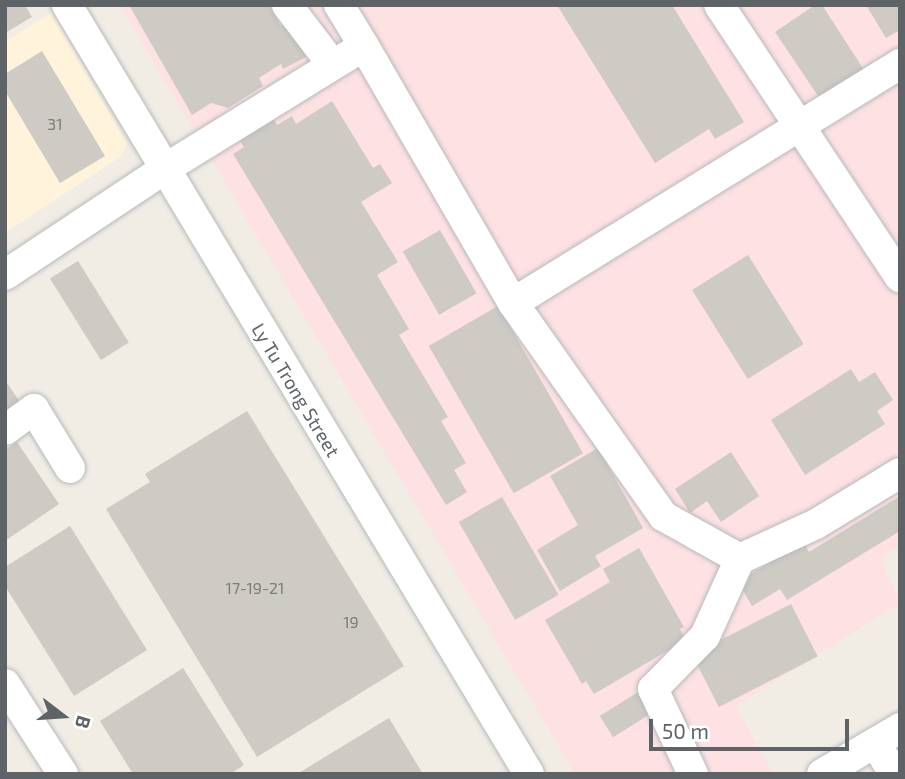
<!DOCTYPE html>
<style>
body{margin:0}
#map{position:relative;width:905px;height:779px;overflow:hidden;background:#f1ede5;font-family:"Exo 2",sans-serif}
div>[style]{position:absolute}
.commercial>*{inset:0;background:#fff3dc}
.medical>*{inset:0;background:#fee1e2}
.building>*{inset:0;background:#cecac4;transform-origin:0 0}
.roads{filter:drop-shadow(0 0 2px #b6b9bd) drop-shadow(0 0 2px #b6b9bd)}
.minor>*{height:30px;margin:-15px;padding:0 15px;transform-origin:15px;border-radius:15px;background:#fff}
span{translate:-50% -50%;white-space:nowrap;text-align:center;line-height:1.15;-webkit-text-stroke:5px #fff;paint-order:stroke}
.number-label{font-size:16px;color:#797d7e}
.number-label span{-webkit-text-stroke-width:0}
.street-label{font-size:19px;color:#5d6367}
.frame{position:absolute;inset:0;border:7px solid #5d6367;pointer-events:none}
.north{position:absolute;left:28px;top:681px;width:70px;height:70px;-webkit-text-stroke:5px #fff;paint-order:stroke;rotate:107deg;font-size:19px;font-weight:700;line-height:28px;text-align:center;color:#5d6367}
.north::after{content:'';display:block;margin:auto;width:24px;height:32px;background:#5d6367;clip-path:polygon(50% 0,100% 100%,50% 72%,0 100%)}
.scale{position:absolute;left:649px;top:719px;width:200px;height:32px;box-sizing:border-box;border:4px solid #5d6367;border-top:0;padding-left:9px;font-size:21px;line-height:24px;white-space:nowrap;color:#5d6367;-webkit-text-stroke:5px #fff;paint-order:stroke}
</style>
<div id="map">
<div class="commercial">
<i style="clip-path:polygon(52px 12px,127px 144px,120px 157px,5px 233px,5px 42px)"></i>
</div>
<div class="medical">
<i style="clip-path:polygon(120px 5px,900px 5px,900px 546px,881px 559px,900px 603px,736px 706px,773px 774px,575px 774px)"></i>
</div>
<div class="building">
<i style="clip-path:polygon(5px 5px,25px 5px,32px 17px,5px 33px)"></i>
<i style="clip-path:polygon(129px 5px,269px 5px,281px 26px,286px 22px,306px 57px,283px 69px,281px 64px,259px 78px,263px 86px,228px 108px,211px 103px,192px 115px)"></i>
<i style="clip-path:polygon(557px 5px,672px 5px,744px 122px,715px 139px,709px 129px,655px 163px)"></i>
<i style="clip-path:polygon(815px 5px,822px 5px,864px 70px,820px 99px,775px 32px)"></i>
<i style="clip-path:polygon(866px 5px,900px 5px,900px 30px,886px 38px)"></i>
<i style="clip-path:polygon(42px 51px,105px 156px,60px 183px,5px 91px,5px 74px)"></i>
<i style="clip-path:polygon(332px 101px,373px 168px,380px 164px,392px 183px,361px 202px,398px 262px,377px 275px,409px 329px,399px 335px,448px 417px,441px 421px,466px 463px,454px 470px,467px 492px,446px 505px,233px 154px,244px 147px,240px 141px,274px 120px,277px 125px,292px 116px,296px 124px)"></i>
<i style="left:440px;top:230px;width:73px;height:43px;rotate:60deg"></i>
<i style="left:748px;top:255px;width:105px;height:66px;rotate:58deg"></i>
<i style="left:78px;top:261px;width:96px;height:33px;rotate:58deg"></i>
<i style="left:498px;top:306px;width:170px;height:80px;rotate:60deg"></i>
<i style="clip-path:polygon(851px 369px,859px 382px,875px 372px,893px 400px,877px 411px,885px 424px,805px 475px,771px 420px)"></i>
<i style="clip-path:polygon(5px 380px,24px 408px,5px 421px)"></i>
<i style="clip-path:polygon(247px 411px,404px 666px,257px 757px,106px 509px,150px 482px,145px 474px)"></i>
<i style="clip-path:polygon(17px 442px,59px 504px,5px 541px,5px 450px)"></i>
<i style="clip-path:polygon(598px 448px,643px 528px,595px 556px,601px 566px,560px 591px,537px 550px,578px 525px,550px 476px)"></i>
<i style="clip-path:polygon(731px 452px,759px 496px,721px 522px,707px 501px,690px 513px,675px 489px)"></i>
<i style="clip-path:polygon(900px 496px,900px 531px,787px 600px,780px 589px,752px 606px,738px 582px,803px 542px,809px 552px)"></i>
<i style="left:502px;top:497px;width:113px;height:50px;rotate:60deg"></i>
<i style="clip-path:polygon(70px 526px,147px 650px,74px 696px,5px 586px,5px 567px)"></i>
<i style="clip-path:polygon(639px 548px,684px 627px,680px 629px,686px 640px,594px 694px,586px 681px,582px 684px,545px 620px,610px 582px,603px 569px)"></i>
<i style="left:791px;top:604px;width:59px;height:111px;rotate:63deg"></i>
<i style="clip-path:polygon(183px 668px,244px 765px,230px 774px,133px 774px,100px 721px)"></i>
<i style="left:643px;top:689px;width:25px;height:51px;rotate:58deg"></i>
<i style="clip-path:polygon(389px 718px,423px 774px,297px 774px)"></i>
</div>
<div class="roads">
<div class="minor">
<i style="left:67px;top:5px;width:897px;rotate:59deg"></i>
<i style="left:287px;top:5px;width:74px;rotate:52.7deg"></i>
<i style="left:719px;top:5px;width:327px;rotate:56.4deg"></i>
<i style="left:364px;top:46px;width:297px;rotate:59.9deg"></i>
<i style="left:513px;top:303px;width:261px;rotate:54.8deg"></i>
<i style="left:663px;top:516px;width:88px;rotate:29.2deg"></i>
<i style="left:740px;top:559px;width:84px;rotate:-24.7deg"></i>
<i style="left:816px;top:524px;width:98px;rotate:-31.3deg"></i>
<i style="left:5px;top:275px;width:190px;rotate:-33.6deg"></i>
<i style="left:163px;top:170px;width:236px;rotate:-31.7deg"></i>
<i style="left:364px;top:46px;width:48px;rotate:-121.4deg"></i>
<i style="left:513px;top:303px;width:455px;rotate:-31.7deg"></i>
<i style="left:5px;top:430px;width:36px;rotate:-36deg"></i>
<i style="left:34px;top:409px;width:69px;rotate:58.6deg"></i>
<i style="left:5px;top:684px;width:107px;rotate:57.2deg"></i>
<i style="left:875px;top:743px;width:36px;rotate:58deg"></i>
<i style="left:693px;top:774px;width:94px;rotate:-115.2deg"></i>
<i style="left:653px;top:689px;width:74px;rotate:-45.5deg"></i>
<i style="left:705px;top:636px;width:85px;rotate:-65.6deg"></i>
<i style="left:822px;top:774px;width:91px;rotate:-30.5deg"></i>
</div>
</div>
<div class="number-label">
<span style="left:55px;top:124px">31</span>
<span style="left:255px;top:588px">17-19-21</span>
<span style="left:351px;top:622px">19</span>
</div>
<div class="street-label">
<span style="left:296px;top:390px;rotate:59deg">Ly Tu Trong Street</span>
</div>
<div class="frame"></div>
<div class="north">B</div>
<div class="scale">50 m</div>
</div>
